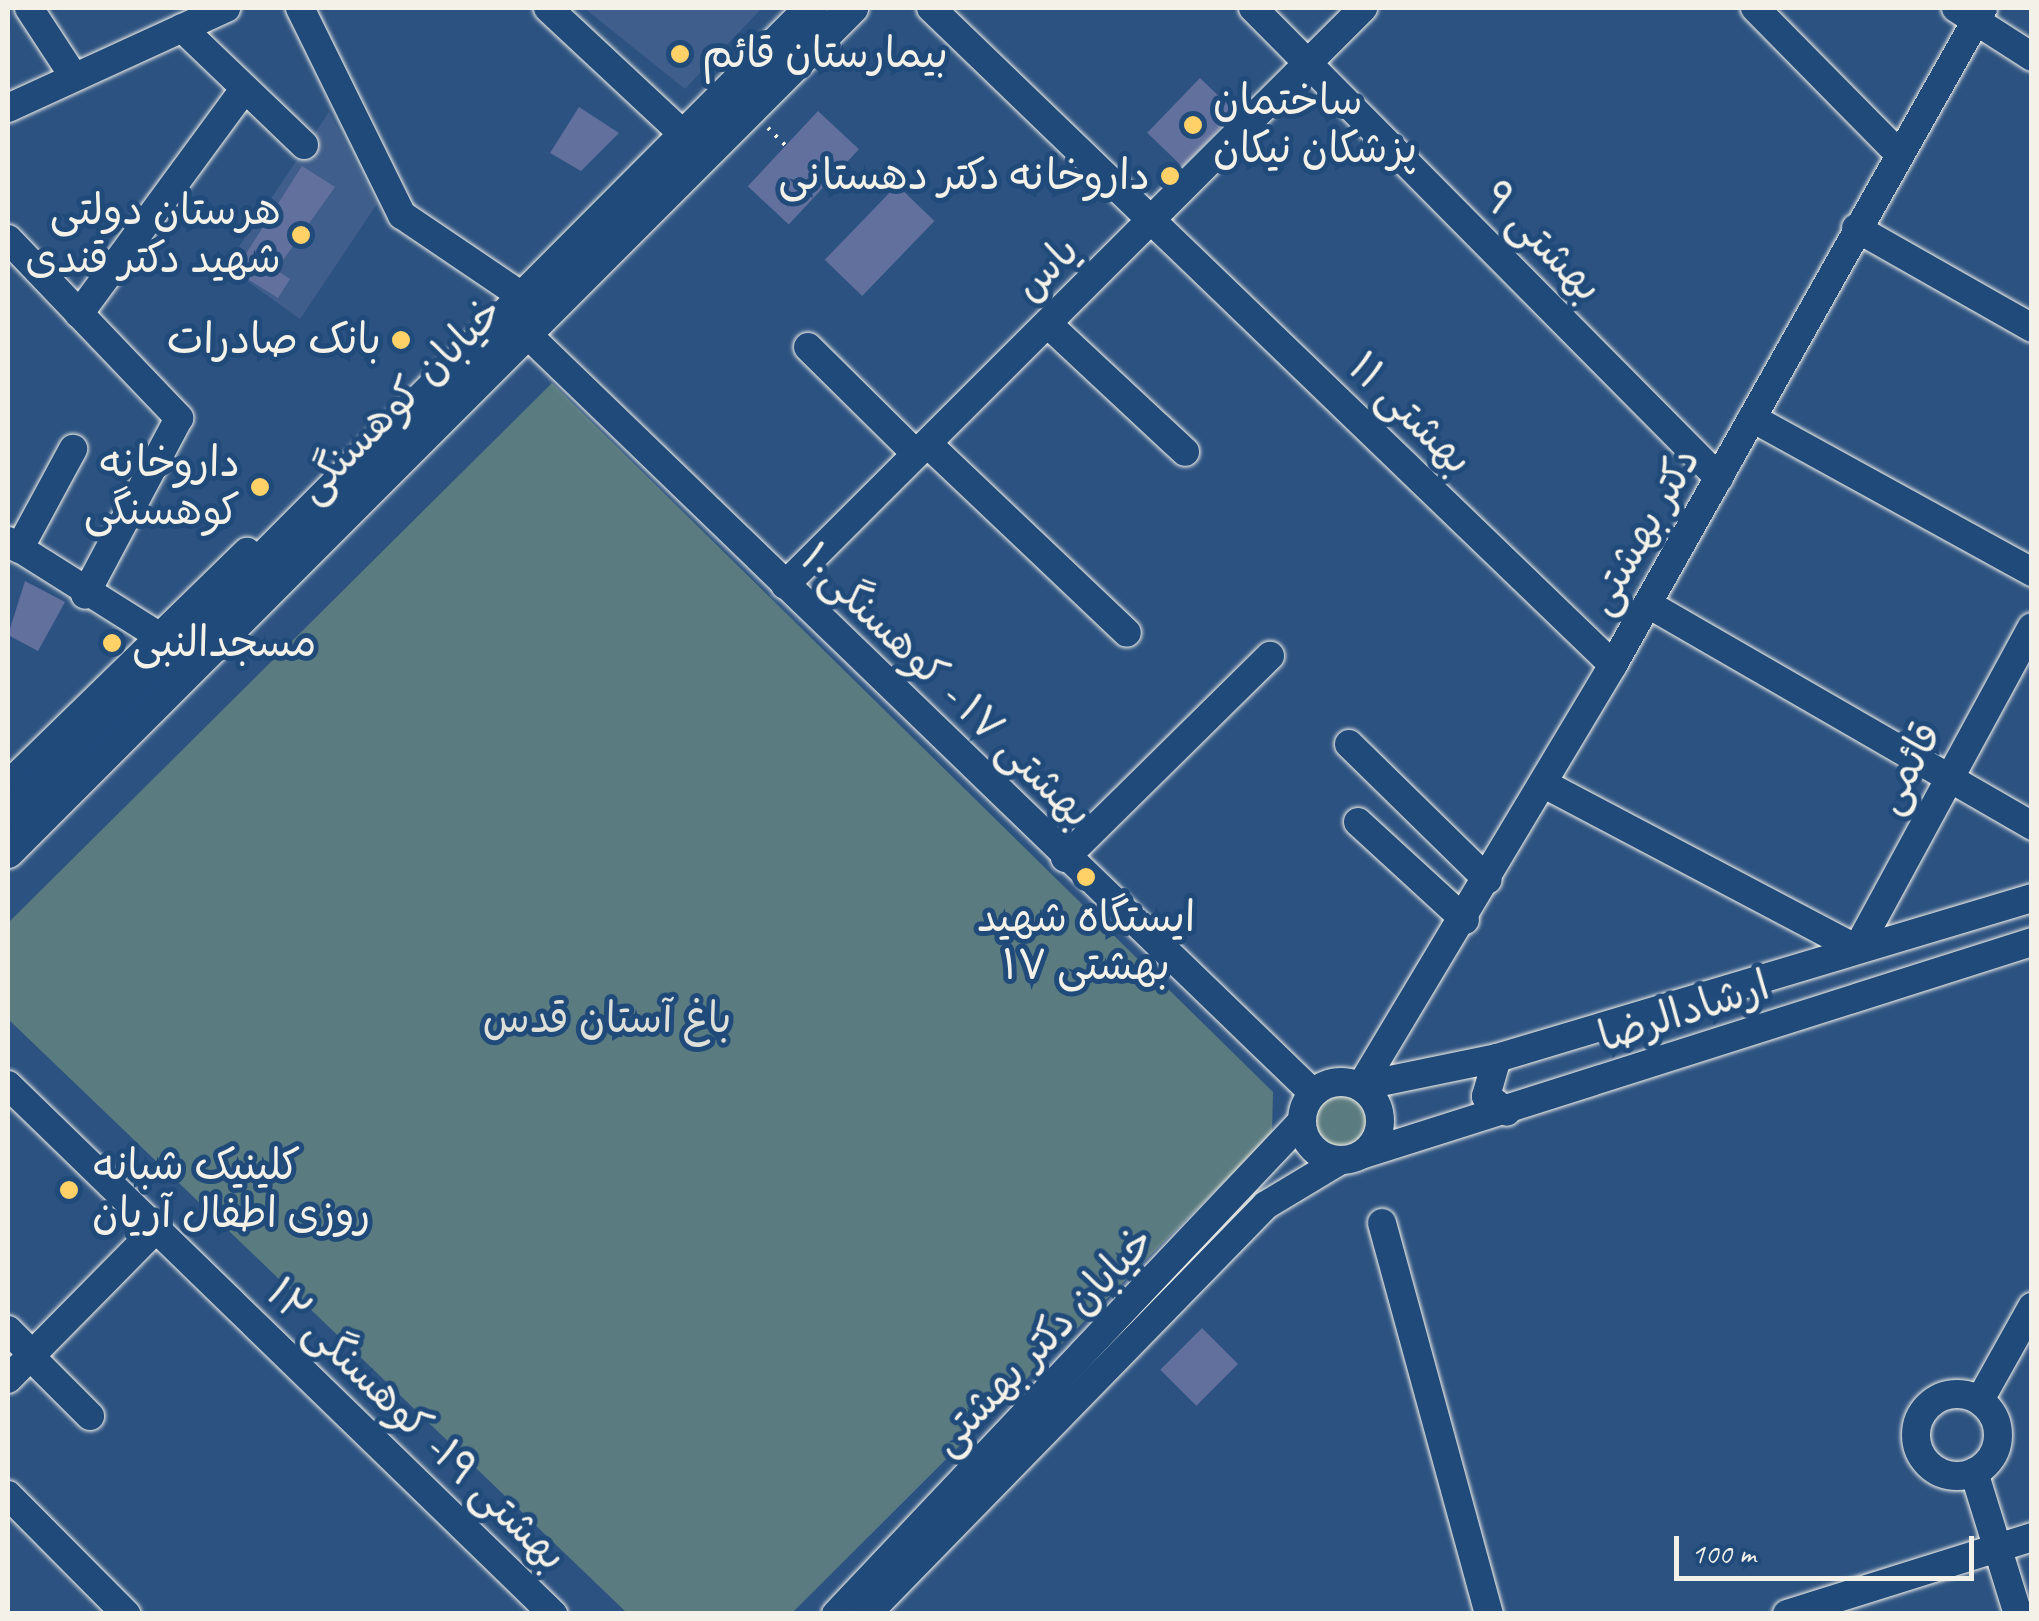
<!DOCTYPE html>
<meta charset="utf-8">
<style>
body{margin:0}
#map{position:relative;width:2039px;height:1621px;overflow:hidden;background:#2c5281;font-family:Caveat,"Playpen Sans Arabic",sans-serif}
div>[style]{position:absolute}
.built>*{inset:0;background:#405e8b}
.green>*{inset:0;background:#5a7b7f}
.round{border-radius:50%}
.building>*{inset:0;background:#62709d;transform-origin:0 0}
.path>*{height:4px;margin-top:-2px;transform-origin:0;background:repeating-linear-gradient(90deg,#f4f1e8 0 2.5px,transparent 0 10.5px)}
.roads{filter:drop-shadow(0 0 2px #f4f1e8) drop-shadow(0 0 2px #f4f1e8)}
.minor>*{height:28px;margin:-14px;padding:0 14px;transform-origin:14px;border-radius:14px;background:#1f4a7a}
.minor>.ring{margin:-14px;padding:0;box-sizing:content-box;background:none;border:28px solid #1f4a7a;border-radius:50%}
.major>*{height:32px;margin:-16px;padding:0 16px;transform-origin:16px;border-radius:16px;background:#1f4a7a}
.dots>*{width:28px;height:28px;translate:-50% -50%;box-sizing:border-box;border:5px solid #1f4a7a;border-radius:50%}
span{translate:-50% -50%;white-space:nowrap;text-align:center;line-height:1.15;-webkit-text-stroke:10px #1f4a7a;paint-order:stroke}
.poi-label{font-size:42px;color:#f4f1e8}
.left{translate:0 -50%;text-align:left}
.right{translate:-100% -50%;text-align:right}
.street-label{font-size:42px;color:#f4f1e8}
.park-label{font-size:42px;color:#dddfd8}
.frame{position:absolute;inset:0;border:10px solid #f4f1e8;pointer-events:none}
.scale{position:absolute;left:1674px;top:1536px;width:300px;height:45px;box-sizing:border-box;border:5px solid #f4f1e8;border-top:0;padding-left:12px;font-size:30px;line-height:35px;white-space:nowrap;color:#f4f1e8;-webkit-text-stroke:8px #1f4a7a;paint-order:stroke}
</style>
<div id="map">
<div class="built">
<i style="clip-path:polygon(584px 8px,762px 8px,685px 89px)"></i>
<i style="clip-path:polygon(329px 112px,377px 204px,300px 319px,226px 266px)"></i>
</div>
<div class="green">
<i style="clip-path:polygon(552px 383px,1273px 1092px,1272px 1134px,792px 1613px,627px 1613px,8px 1019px,10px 921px)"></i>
<i class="round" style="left:1315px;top:1095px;width:52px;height:52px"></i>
</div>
<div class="building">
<i style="left:1200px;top:78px;width:49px;height:76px;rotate:44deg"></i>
<i style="clip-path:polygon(579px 107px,619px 133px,581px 171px,550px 153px)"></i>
<i style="left:818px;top:111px;width:56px;height:103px;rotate:43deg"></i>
<i style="clip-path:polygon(302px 166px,335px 187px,276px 270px,290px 279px,278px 298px,235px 271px)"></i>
<i style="left:897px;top:185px;width:52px;height:104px;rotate:44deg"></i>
<i style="clip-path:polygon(25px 581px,65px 602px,38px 651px,8px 635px)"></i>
<i style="left:1202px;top:1328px;width:51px;height:59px;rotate:45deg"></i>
</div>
<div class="path">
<i style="left:768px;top:128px;width:25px;rotate:45deg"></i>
</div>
<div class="roads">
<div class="minor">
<i style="left:29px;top:8px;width:82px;rotate:56.9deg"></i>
<i style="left:300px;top:8px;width:231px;rotate:63.8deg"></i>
<i style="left:402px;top:215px;width:146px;rotate:34.1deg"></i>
<i style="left:548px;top:8px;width:186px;rotate:43deg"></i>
<i style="left:931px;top:8px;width:947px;rotate:43.93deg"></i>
<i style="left:1253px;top:8px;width:662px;rotate:45.24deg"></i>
<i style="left:1755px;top:8px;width:205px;rotate:45.4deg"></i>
<i style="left:1956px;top:8px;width:90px;rotate:32.8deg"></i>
<i style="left:182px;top:28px;width:169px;rotate:43.8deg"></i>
<i style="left:8px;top:108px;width:240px;rotate:-24.6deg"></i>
<i style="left:1856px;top:228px;width:202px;rotate:29.6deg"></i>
<i style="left:8px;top:239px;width:248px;rotate:46.3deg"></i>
<i style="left:179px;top:418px;width:200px;rotate:118deg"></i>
<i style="left:79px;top:314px;width:279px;rotate:-53.7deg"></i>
<i style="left:1049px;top:325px;width:186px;rotate:43deg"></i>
<i style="left:527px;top:334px;width:1093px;rotate:44deg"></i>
<i style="left:808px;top:347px;width:152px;rotate:44.7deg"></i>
<i style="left:1752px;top:418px;width:320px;rotate:28.8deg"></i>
<i style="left:928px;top:444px;width:274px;rotate:43.5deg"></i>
<i style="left:8px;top:541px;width:197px;rotate:32.2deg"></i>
<i style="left:19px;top:549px;width:114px;rotate:-61.6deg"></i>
<i style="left:785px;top:585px;width:817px;rotate:-44.95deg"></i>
<i style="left:1648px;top:604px;width:444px;rotate:30deg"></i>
<i style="left:1349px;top:744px;width:194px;rotate:44.4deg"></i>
<i style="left:1544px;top:784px;width:354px;rotate:27.8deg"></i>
<i style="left:1857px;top:949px;width:366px;rotate:-61.5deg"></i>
<i style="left:8px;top:785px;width:334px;rotate:-44.3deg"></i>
<i style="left:1358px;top:822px;width:145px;rotate:42.5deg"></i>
<i style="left:1065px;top:858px;width:288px;rotate:-44.6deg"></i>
<i style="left:1497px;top:1058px;width:40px;rotate:106deg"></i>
<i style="left:1486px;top:1096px;width:26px;rotate:37deg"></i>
<i class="ring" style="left:1302px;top:1082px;width:50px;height:50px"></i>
<i style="left:8px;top:1085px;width:760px;rotate:44.15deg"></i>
<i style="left:1361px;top:1086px;width:491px;rotate:-59.1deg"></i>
<i style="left:1613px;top:665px;width:754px;rotate:-60.61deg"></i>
<i style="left:1361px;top:1086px;width:139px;rotate:-11.6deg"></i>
<i style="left:1497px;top:1058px;width:558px;rotate:-16.65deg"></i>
<i style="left:1361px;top:1155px;width:704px;rotate:-17.61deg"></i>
<i style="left:1382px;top:1223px;width:405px;rotate:74.7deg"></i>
<i style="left:8px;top:1330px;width:34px;rotate:45deg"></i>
<i style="left:30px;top:1356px;width:85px;rotate:45deg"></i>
<i style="left:8px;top:1379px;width:211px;rotate:-45.4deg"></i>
<i class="ring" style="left:1916px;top:1394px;width:54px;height:54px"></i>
<i style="left:1980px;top:1400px;width:107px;rotate:-60.8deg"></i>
<i style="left:1974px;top:1472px;width:149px;rotate:72.8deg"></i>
<i style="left:8px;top:1495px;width:168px;rotate:45.2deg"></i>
<i style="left:836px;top:1614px;width:678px;rotate:-46.61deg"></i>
<i style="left:867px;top:1614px;width:571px;rotate:-45.71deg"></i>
<i style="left:1266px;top:1205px;width:87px;rotate:-31deg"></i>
<i style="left:1787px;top:1614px;width:257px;rotate:-17.4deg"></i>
</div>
<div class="major">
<i style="left:8px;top:814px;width:1138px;rotate:-45.11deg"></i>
<i style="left:8px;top:852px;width:1194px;rotate:-45deg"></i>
</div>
</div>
<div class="dots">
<i style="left:680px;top:54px;background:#ffd166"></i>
<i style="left:1193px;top:125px;background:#ffd166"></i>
<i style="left:1170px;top:176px;background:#ffd166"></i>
<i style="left:301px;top:235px;background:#ffd166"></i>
<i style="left:401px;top:340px;background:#ffd166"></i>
<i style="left:260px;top:487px;background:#ffd166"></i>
<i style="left:112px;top:643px;background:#ffd166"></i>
<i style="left:1086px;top:877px;background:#ffd166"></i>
<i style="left:69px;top:1190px;background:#ffd166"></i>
</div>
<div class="poi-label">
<span class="left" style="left:702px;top:54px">بیمارستان قائم</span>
<span class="left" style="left:1213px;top:125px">ساختمان<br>پزشکان نیکان</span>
<span class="right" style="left:1150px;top:176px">داروخانه دکتر دهستانی</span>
<span class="right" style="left:281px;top:235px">هرستان دولتی<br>شهید دکتر قندی</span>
<span class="right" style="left:381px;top:340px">بانک صادرات</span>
<span class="right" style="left:240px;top:487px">داروخانه<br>کوهسنگی</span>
<span class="left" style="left:132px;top:643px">مسجدالنبی</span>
<span style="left:1086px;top:942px">ایستگاه شهید<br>بهشتی ۱۷</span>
<span class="left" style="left:92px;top:1190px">کلینیک شبانه<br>روزی اطفال آریان</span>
</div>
<div class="street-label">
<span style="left:1542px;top:242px;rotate:45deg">بهشتی ۹</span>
<span style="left:1047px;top:269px;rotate:-45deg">یاس</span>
<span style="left:400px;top:400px;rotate:-45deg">خیابان کوهسنگی</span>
<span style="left:1410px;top:414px;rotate:44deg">بهشتی ۱۱</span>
<span style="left:1643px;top:531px;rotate:-60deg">دکتر بهشتی</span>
<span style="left:946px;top:686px;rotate:44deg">بهشتی ۱۷ - کوهسنگی۱۰</span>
<span style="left:1908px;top:768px;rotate:-62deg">قائمی</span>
<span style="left:1684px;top:1012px;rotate:-18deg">ارشادالرضا</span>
<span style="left:1043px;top:1341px;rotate:-46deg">خیابان دکتر بهشتی</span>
<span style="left:416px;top:1425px;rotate:44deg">بهشتی ۱۹- کوهسنگی ۱۲</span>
</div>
<div class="park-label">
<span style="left:607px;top:1019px">باغ آستان قدس</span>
</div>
<div class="frame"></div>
<div class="scale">100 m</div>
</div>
